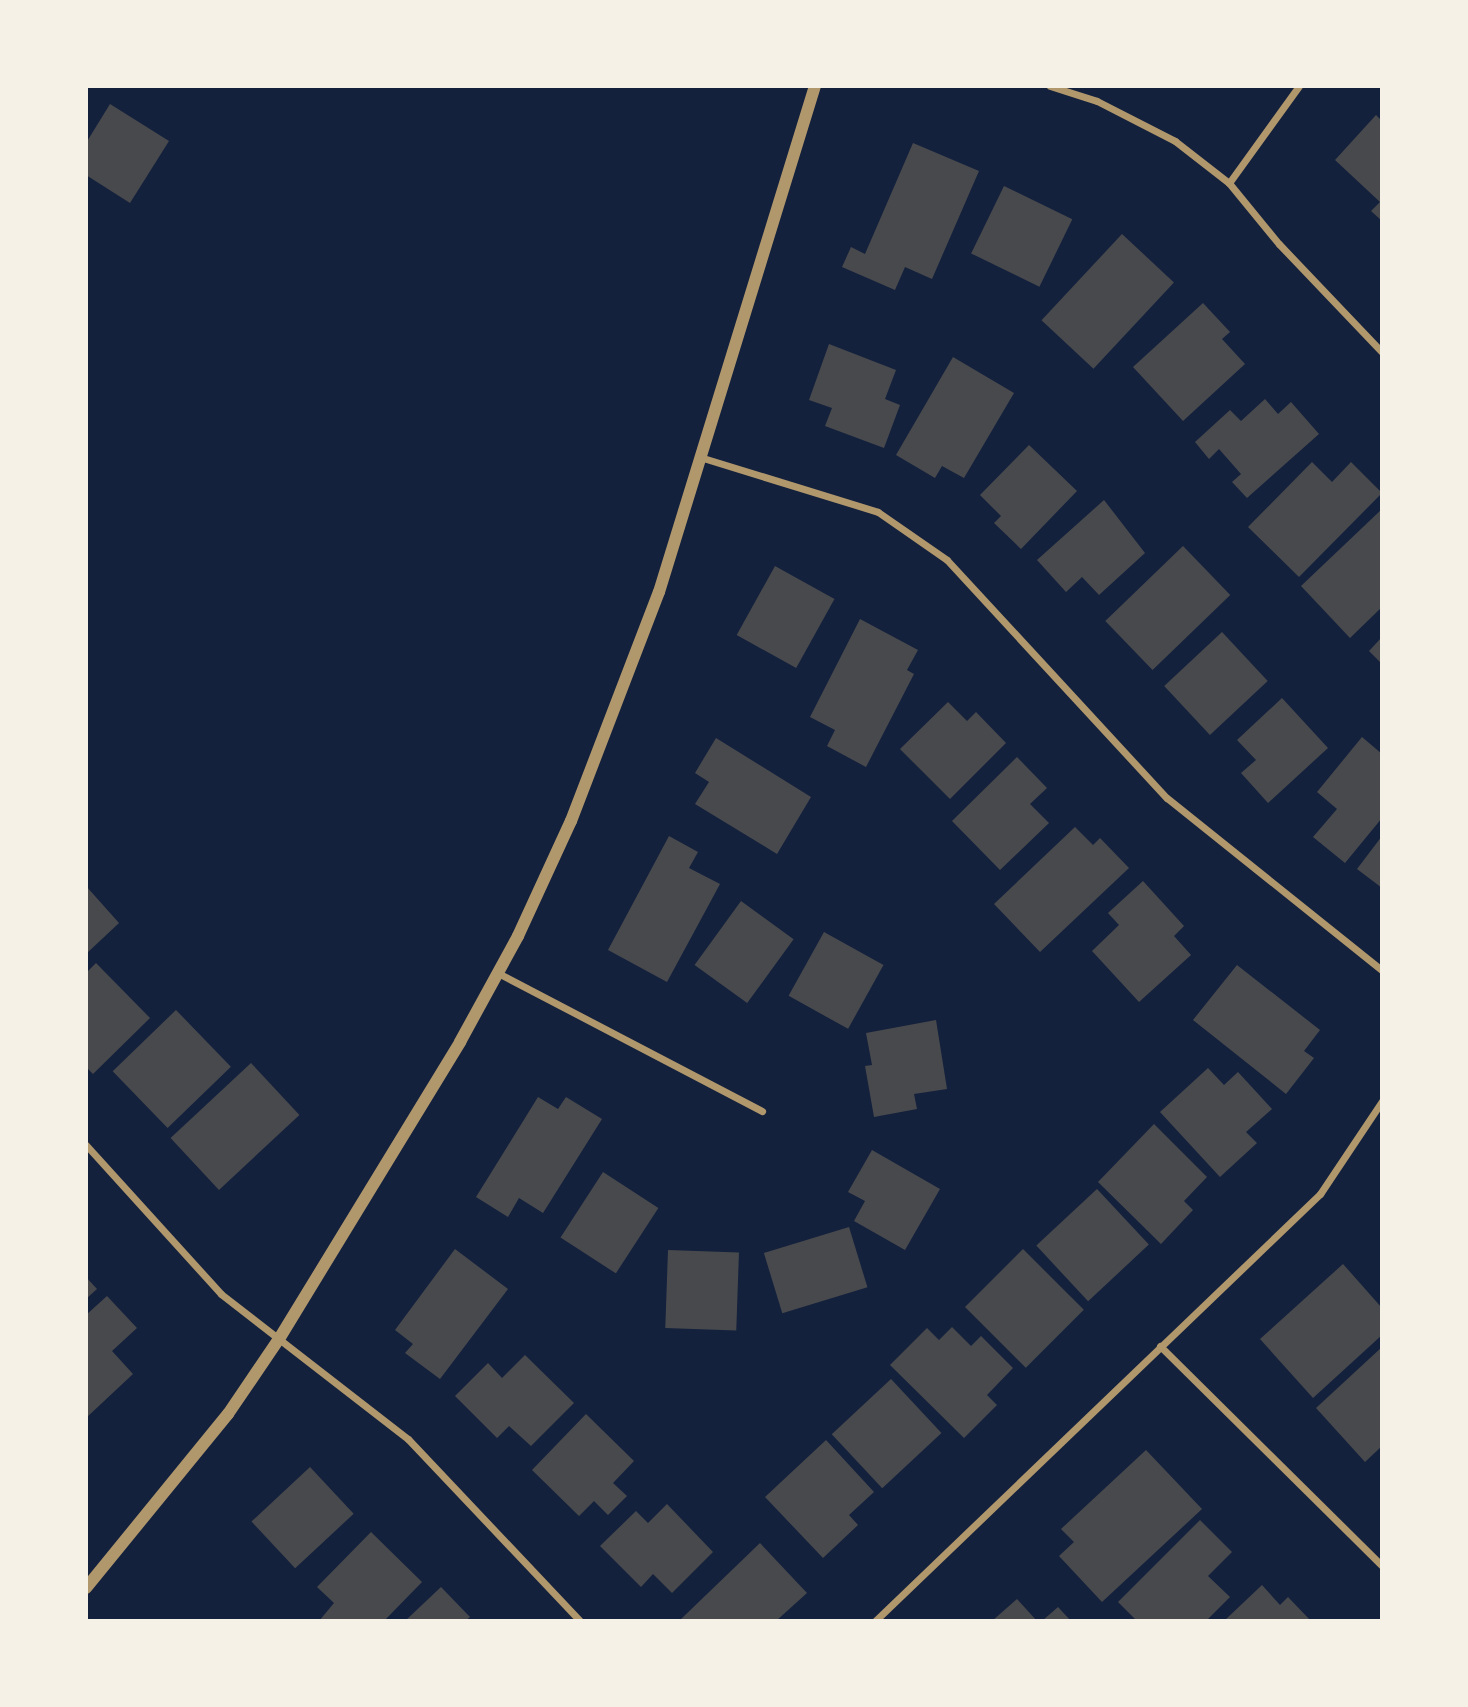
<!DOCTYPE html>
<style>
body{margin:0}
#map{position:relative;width:1468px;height:1707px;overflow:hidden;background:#14213d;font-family:"Fira Sans Condensed",sans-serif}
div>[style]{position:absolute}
.building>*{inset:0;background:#48494c;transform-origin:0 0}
.minor>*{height:7px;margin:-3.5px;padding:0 3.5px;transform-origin:3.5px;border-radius:3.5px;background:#b1986c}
.tertiary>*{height:12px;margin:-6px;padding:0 6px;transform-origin:6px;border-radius:6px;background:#b1986c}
span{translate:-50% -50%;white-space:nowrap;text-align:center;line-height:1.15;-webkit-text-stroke:7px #f6f1e7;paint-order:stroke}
.frame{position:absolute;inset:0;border:88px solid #f6f1e7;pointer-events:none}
</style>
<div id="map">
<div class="building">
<i style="clip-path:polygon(110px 104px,169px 141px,130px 203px,86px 175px,86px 143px)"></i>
<i style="clip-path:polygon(1376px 115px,1382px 121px,1382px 221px,1371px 211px,1380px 202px,1335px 160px)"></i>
<i style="clip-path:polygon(913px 143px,979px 171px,932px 279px,905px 267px,895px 290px,842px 267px,851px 247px,865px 254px)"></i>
<i style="left:1004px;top:186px;width:76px;height:75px;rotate:26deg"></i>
<i style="left:1122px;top:234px;width:71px;height:118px;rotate:43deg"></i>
<i style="clip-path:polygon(1203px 303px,1230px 332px,1222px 339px,1245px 364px,1183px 421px,1133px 367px)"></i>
<i style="clip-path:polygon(829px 344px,896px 370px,885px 399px,900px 405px,884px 448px,825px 426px,832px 408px,809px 400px)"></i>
<i style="clip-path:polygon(953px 357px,1014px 393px,964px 478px,942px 466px,935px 478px,896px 455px)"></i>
<i style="clip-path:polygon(1265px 399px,1278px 414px,1291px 402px,1319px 434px,1247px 498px,1232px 482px,1241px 474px,1219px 449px,1209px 459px,1195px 442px,1230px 410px,1241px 421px)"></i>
<i style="clip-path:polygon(1029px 445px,1077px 491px,1021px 549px,994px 523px,1001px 516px,980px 495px)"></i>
<i style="clip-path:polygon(1312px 462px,1332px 482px,1351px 462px,1382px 493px,1299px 577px,1248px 527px)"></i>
<i style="clip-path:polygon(1104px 500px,1145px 553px,1099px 595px,1082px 577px,1066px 592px,1037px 560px)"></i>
<i style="clip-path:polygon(1382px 509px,1382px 607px,1350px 638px,1301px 586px)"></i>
<i style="left:1183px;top:546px;width:68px;height:108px;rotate:46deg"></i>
<i style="left:775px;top:566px;width:68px;height:79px;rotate:29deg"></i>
<i style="clip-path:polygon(860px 619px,918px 650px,907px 670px,914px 674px,866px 767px,827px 746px,835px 730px,810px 717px)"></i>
<i style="left:1222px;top:632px;width:67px;height:79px;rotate:47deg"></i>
<i style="clip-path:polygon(1382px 637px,1382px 664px,1369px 651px)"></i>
<i style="clip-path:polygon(1282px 698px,1328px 748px,1268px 803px,1241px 773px,1256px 760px,1237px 740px)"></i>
<i style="clip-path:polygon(948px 702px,967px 721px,976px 712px,1006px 743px,950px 799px,900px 749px)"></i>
<i style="clip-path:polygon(1362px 737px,1382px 754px,1382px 818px,1345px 863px,1313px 837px,1337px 809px,1317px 792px)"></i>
<i style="clip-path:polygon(716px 738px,811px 797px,777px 854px,695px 804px,709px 782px,695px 773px)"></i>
<i style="clip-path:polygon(1017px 757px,1047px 788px,1030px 804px,1049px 823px,1000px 870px,952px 821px)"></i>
<i style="clip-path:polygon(1075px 827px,1093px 845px,1100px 838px,1129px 868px,1040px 952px,994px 904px)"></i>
<i style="clip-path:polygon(669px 836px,698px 852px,689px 868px,720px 884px,667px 982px,608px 950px)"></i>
<i style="clip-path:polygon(1382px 836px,1382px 888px,1357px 869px)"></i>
<i style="clip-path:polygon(1143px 881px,1184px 926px,1174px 936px,1191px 955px,1139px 1002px,1092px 951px,1119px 925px,1108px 913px)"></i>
<i style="clip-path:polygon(86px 886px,119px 923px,86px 954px)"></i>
<i style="left:741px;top:901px;width:65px;height:79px;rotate:36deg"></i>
<i style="left:824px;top:932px;width:68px;height:73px;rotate:29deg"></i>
<i style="clip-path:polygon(96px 963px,150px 1018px,93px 1074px,86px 1067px,86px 973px)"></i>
<i style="clip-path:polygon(1237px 965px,1320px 1030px,1304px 1051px,1314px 1058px,1286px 1094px,1193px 1020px)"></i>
<i style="left:176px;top:1010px;width:79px;height:88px;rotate:46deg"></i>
<i style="clip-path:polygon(936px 1020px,947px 1089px,914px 1094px,917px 1109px,874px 1117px,865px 1066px,872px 1065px,866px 1033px)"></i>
<i style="left:251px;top:1063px;width:71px;height:110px;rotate:47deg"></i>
<i style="clip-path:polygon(1208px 1068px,1224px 1085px,1238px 1072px,1272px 1109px,1246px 1132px,1257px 1143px,1220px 1177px,1160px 1112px)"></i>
<i style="clip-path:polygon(538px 1097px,558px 1109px,566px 1097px,602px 1119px,543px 1213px,519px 1198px,508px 1217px,476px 1197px)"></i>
<i style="clip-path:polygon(1154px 1124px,1207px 1177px,1184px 1201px,1193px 1210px,1161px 1244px,1098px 1182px)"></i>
<i style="clip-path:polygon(872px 1150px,940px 1189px,905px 1250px,854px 1221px,865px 1201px,848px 1192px)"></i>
<i style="left:603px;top:1172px;width:66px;height:78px;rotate:33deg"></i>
<i style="left:1097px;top:1189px;width:76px;height:83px;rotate:47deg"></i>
<i style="left:849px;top:1227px;width:63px;height:89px;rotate:73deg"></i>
<i style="clip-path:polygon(455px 1249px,508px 1289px,440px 1379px,405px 1353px,413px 1344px,395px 1330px)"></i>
<i style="left:1023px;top:1249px;width:86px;height:82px;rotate:45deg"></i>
<i style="left:668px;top:1250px;width:71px;height:78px;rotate:2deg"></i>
<i style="clip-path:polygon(1343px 1264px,1382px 1308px,1382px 1335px,1313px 1398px,1260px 1339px)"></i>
<i style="clip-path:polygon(86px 1277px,97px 1289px,86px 1299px)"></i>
<i style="clip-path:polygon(107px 1296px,137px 1328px,112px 1351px,133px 1374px,86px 1418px,86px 1315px)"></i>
<i style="clip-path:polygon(952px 1327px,971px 1346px,981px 1336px,1013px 1368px,987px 1395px,997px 1405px,964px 1438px,890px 1365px,927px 1328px,939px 1340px)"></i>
<i style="clip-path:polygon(1382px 1347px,1382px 1446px,1365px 1462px,1316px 1408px)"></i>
<i style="clip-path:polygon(525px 1355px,574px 1403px,531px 1446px,509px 1426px,497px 1438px,455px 1396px,488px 1363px,502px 1378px)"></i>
<i style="left:891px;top:1379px;width:74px;height:81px;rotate:47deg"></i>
<i style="clip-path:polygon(586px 1414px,634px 1461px,613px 1483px,627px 1496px,608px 1515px,594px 1501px,579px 1516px,532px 1470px)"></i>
<i style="clip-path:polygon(826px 1440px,874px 1492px,849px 1515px,858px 1525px,823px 1558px,765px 1497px)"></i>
<i style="clip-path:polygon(1146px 1450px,1202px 1509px,1102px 1602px,1059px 1556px,1074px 1542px,1061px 1529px)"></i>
<i style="left:310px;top:1467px;width:64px;height:80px;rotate:47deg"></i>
<i style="clip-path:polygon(667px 1504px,713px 1552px,672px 1593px,653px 1574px,641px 1587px,600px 1546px,636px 1511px,648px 1523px)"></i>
<i style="clip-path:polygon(1200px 1520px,1232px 1552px,1208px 1576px,1230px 1597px,1206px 1621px,1137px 1621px,1118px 1602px)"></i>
<i style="clip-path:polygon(371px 1532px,422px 1582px,384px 1621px,319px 1621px,334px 1603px,317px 1587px)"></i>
<i style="clip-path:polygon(760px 1543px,807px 1593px,776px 1621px,679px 1621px)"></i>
<i style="clip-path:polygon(1262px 1585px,1280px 1605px,1288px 1597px,1311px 1621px,1224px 1621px)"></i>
<i style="clip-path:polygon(441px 1587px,470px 1617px,465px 1621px,405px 1621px)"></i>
<i style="clip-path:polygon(1017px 1599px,1037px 1621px,992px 1621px)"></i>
<i style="clip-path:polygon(1058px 1607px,1071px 1621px,1042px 1621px)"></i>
</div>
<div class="minor">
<i style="left:1050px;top:86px;width:49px;rotate:17.7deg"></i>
<i style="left:1097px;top:101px;width:88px;rotate:27.1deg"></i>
<i style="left:1175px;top:141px;width:68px;rotate:37.9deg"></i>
<i style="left:1229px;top:183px;width:79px;rotate:50.7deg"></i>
<i style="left:1279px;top:244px;width:149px;rotate:46.4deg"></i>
<i style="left:1229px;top:183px;width:120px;rotate:-54.2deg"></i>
<i style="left:703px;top:458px;width:183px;rotate:17.1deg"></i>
<i style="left:878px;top:512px;width:84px;rotate:34.8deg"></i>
<i style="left:947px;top:560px;width:324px;rotate:47.3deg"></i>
<i style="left:1167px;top:798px;width:275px;rotate:38.7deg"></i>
<i style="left:498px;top:973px;width:298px;rotate:27.6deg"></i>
<i style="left:86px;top:1145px;width:201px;rotate:47.8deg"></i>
<i style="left:221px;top:1294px;width:237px;rotate:37.8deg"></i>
<i style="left:408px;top:1439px;width:250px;rotate:46.6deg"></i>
<i style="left:1160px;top:1346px;width:313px;rotate:44.7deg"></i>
<i style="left:875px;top:1621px;width:617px;rotate:-43.82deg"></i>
<i style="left:1320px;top:1194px;width:112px;rotate:-56.3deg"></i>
</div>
<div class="tertiary">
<i style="left:86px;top:1588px;width:225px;rotate:-50.8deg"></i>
<i style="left:228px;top:1414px;width:91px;rotate:-55.8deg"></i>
<i style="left:279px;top:1339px;width:348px;rotate:-58.6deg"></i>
<i style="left:460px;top:1042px;width:121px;rotate:-61.3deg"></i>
<i style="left:518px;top:936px;width:127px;rotate:-65.3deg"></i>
<i style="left:571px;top:821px;width:245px;rotate:-69deg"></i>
<i style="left:659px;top:592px;width:530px;rotate:-72.87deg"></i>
</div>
<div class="frame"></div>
</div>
